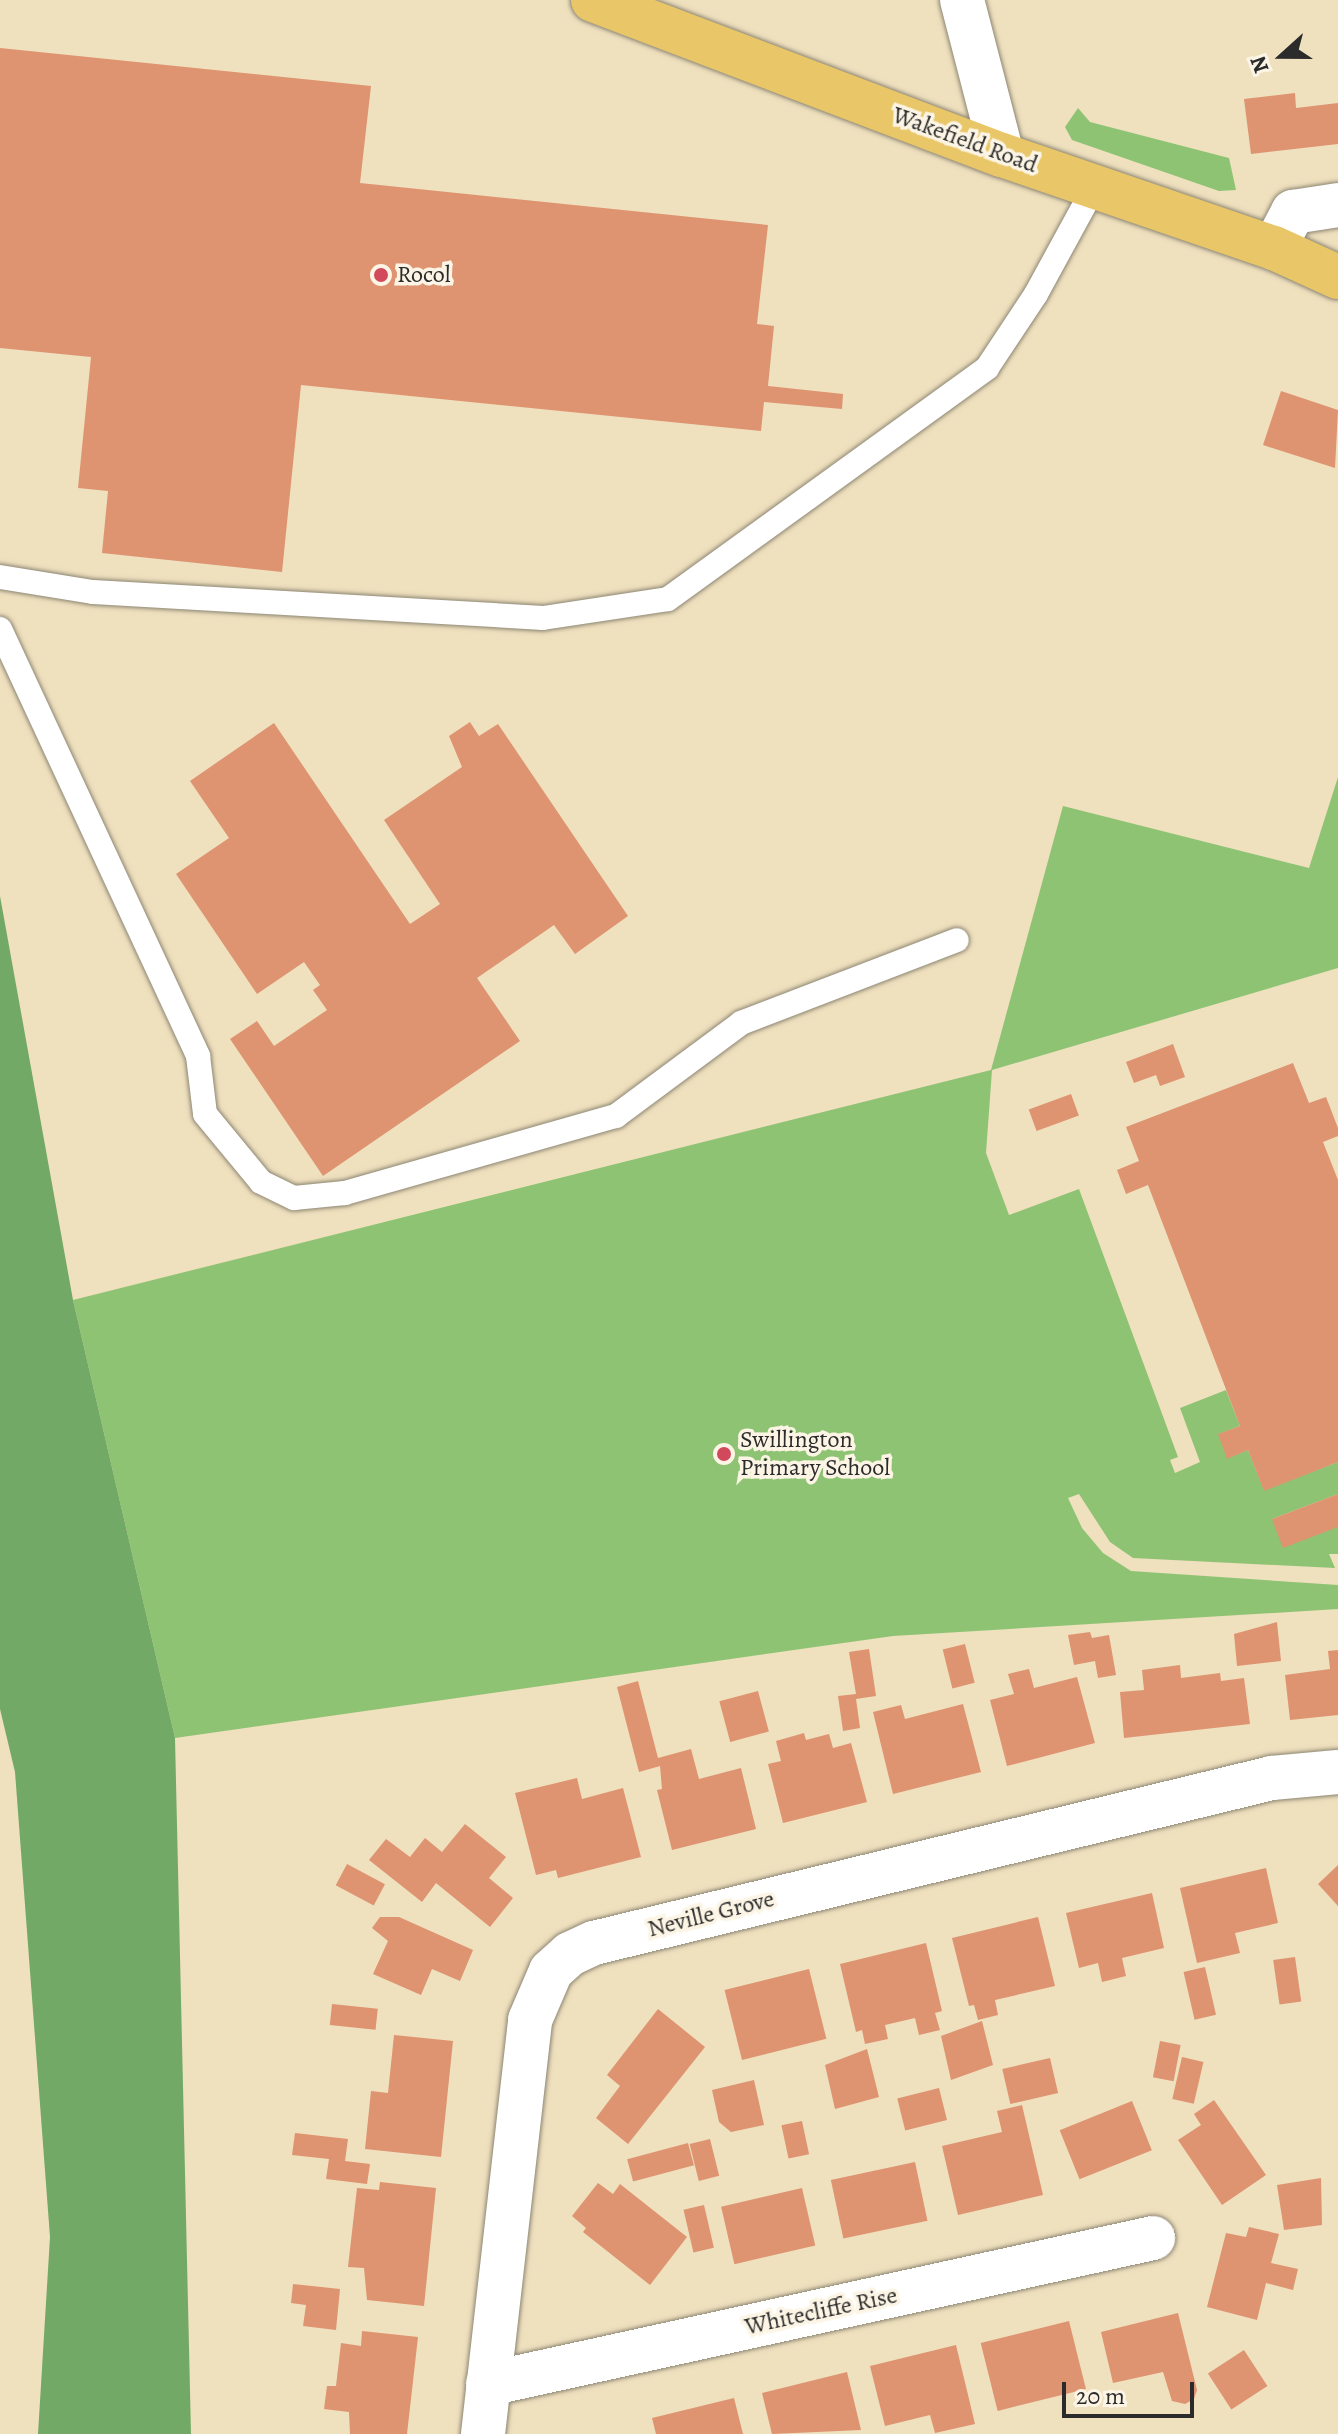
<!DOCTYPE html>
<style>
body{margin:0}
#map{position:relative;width:1338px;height:2434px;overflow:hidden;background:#efe0be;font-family:Alegreya,serif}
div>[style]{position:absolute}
.green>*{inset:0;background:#8fc374}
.forest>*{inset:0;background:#73a966}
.building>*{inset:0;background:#de9371;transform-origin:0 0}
.roads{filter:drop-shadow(0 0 2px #8d8674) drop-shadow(0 0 2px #8d8674)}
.service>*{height:24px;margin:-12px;padding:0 12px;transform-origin:12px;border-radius:12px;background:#fff}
.minor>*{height:44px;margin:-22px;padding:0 22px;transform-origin:22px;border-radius:22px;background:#fff}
.primary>*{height:44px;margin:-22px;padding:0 22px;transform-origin:22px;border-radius:22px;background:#e9c769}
.dots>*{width:22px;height:22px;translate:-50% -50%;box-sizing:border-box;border:4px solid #fcf5e5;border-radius:50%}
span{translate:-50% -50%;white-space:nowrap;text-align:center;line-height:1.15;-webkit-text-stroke:7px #fcf5e5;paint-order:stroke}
.street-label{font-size:24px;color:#2b2b2b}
.poi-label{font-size:24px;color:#2b2b2b}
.left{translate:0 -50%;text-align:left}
.north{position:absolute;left:1242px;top:16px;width:80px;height:80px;-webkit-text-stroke:6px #fcf5e5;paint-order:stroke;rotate:249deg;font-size:22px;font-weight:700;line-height:32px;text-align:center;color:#2b2b2b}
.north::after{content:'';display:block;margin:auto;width:28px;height:36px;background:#2b2b2b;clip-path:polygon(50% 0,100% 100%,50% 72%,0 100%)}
.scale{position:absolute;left:1062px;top:2382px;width:132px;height:36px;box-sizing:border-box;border:4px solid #2b2b2b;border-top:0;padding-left:10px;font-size:24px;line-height:28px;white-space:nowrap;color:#2b2b2b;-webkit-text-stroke:6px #fcf5e5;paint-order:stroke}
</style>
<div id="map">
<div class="green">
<i style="clip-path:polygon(1078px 108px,1090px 122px,1229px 158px,1236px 190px,1219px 191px,1072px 140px,1065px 127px)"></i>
<i style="clip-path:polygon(1338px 777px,1338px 968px,992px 1070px,986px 1153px,1009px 1215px,1079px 1189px,1178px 1457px,1170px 1460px,1175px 1473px,1200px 1462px,1180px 1408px,1226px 1390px,1240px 1426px,1219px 1434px,1228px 1458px,1248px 1450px,1264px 1490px,1338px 1462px,1338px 1494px,1272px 1519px,1338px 1527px,1338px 1554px,1329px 1554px,1335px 1568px,1133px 1558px,1110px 1542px,1079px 1494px,1068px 1498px,1082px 1528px,1103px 1553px,1131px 1571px,1338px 1585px,1338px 1609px,893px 1636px,175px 1738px,73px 1300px,991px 1070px,1063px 806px,1309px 868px)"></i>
</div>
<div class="forest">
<i style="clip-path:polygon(0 896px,73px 1300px,175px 1738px,191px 2434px,38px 2434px,50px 2237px,15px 1772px,0 1709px)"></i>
</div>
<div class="building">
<i style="clip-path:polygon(0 48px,371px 86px,360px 183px,768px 225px,757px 324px,774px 326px,768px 386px,843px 394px,842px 409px,764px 402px,761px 431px,301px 385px,282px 572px,102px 553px,108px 491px,78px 488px,91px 357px,0 348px)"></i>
<i style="clip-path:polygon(1295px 93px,1296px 108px,1338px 103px,1338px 144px,1251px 154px,1244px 99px)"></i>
<i style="clip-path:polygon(1281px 391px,1338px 410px,1335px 468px,1263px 445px)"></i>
<i style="clip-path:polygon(470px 722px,479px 736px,498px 724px,628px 916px,575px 954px,554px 925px,477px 978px,520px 1041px,323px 1176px,230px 1039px,257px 1021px,274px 1046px,327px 1010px,313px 990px,320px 985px,304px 962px,257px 994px,176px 874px,229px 838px,190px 781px,274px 723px,410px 924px,440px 904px,384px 820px,462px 767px,449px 736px)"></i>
<i style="clip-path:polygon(1173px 1044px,1185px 1077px,1160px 1086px,1156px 1075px,1134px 1083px,1126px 1062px)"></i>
<i style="clip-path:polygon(1293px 1063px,1309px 1103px,1326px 1097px,1338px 1128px,1338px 1136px,1323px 1142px,1338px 1180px,1338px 1462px,1264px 1491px,1248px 1450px,1227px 1459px,1218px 1434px,1240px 1426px,1148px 1185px,1126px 1194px,1117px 1170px,1139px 1161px,1126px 1127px)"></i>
<i style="left:1071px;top:1094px;width:23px;height:45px;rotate:70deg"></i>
<i style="clip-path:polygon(1338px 1494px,1338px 1527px,1283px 1548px,1272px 1519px)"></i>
<i style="clip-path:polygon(1277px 1622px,1281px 1661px,1237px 1666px,1234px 1634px)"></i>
<i style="clip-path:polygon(1090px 1632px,1092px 1638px,1109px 1635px,1116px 1675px,1098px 1678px,1095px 1661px,1074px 1665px,1068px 1635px)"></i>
<i style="left:965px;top:1644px;width:40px;height:23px;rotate:76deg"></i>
<i style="clip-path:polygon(869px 1649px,876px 1696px,856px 1699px,860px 1728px,843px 1731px,838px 1696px,856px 1694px,849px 1652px)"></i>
<i style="clip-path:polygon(1338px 1650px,1338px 1715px,1290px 1720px,1285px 1675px,1330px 1669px,1328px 1651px)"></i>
<i style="clip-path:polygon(1180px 1665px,1181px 1678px,1220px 1673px,1221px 1681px,1244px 1678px,1250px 1724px,1124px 1738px,1120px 1692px,1144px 1690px,1142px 1670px)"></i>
<i style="clip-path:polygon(1029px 1669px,1034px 1688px,1077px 1677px,1095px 1743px,1007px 1766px,990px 1700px,1014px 1694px,1008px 1674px)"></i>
<i style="clip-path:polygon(638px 1681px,658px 1758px,691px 1749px,699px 1779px,741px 1768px,756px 1829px,672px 1850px,657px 1790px,662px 1789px,660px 1766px,639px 1772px,617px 1687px)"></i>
<i style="left:758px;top:1691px;width:42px;height:40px;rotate:75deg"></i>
<i style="clip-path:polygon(963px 1704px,981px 1772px,893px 1794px,873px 1712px,901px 1705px,905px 1719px)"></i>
<i style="clip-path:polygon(804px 1733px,806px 1740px,829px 1734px,833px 1748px,851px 1743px,867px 1802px,783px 1823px,768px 1764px,781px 1761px,776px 1741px)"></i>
<i style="clip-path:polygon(577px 1778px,582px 1799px,623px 1788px,641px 1857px,558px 1878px,556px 1870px,536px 1875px,515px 1793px)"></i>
<i style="clip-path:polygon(465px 1824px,506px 1857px,489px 1878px,513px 1898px,490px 1927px,436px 1883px,422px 1902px,369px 1860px,386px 1839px,410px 1857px,425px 1838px,442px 1852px)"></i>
<i style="left:347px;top:1864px;width:43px;height:24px;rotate:28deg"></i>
<i style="clip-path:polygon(1338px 1865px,1338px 1906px,1318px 1884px)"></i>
<i style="clip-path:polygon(1266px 1868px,1278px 1923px,1235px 1933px,1240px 1953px,1197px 1963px,1180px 1888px)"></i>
<i style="clip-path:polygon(1152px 1893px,1164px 1948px,1122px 1958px,1126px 1976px,1102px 1982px,1098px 1963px,1079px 1968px,1066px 1913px)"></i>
<i style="clip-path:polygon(380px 1917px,399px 1917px,473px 1950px,460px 1981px,432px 1969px,421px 1995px,373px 1974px,388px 1941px,372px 1928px)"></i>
<i style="clip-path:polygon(1038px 1917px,1055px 1986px,995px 2000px,998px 2015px,978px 2020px,974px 2005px,969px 2006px,952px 1938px)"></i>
<i style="clip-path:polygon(926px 1943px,942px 2011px,935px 2013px,940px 2030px,919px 2035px,915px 2018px,885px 2025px,888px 2039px,865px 2044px,862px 2030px,856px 2032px,840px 1964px)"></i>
<i style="left:1295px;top:1957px;width:45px;height:22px;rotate:82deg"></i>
<i style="left:1205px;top:1967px;width:49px;height:22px;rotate:77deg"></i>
<i style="left:809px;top:1969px;width:72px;height:87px;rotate:76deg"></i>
<i style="left:332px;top:2004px;width:46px;height:21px;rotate:6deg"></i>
<i style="clip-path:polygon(658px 2009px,705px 2047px,628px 2144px,596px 2118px,620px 2086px,607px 2075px)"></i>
<i style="clip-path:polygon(982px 2021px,993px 2065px,951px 2080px,941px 2036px)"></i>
<i style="clip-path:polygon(394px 2035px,453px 2041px,441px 2157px,365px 2149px,371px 2091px,388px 2093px)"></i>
<i style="left:1160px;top:2041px;width:21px;height:37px;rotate:11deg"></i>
<i style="clip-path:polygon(867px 2049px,879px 2097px,835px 2109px,825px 2065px)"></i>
<i style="left:1182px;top:2057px;width:22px;height:43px;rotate:13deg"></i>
<i style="left:1050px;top:2058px;width:36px;height:49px;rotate:77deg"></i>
<i style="clip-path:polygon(754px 2080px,764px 2125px,731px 2132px,719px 2122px,712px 2090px)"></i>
<i style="left:939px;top:2088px;width:33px;height:43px;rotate:76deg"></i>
<i style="clip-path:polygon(1214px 2100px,1266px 2175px,1222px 2205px,1178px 2140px,1201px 2125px,1194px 2114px)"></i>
<i style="left:1132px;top:2101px;width:53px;height:78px;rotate:68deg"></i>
<i style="clip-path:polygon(1022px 2105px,1043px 2195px,958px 2215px,942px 2146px,1002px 2132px,997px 2111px)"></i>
<i style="left:802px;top:2121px;width:34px;height:21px;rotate:78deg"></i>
<i style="clip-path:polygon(295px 2133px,348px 2139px,345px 2161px,370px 2164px,367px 2184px,326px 2179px,329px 2159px,292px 2155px)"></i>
<i style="left:710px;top:2139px;width:38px;height:21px;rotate:76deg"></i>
<i style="left:688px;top:2143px;width:23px;height:63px;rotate:75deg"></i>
<i style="left:915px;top:2162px;width:60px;height:86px;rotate:78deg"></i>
<i style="clip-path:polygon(1321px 2178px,1322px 2225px,1284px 2230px,1277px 2185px)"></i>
<i style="clip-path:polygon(380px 2182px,436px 2188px,424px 2306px,367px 2300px,364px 2268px,348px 2267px,357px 2188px,379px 2190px)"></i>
<i style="clip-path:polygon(598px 2183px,613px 2194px,620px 2184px,687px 2237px,650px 2285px,583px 2232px,586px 2228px,572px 2216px)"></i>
<i style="left:802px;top:2188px;width:59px;height:83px;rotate:77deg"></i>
<i style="left:704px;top:2205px;width:44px;height:21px;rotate:77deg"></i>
<i style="clip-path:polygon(1249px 2227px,1279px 2234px,1271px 2263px,1298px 2269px,1293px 2290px,1266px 2283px,1257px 2320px,1207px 2307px,1226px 2233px,1246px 2237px)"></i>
<i style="clip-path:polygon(293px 2284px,340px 2289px,336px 2330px,303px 2326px,306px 2305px,291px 2303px)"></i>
<i style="clip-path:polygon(1178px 2313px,1197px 2390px,1194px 2399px,1185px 2404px,1172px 2401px,1163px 2372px,1113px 2383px,1101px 2332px)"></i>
<i style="left:1069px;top:2321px;width:70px;height:91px;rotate:76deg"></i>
<i style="clip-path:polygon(362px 2331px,418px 2337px,407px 2434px,350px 2434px,349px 2412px,324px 2409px,327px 2386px,336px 2386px,341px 2343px,361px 2346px)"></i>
<i style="clip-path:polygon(956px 2345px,975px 2424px,935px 2433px,930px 2415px,885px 2426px,870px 2366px)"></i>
<i style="left:1244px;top:2350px;width:43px;height:43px;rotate:57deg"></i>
<i style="clip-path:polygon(847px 2372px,861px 2430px,772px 2434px,762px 2393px)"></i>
<i style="clip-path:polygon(734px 2398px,743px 2434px,656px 2434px,652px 2418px)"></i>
</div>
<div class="roads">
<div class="service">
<i style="left:0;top:577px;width:94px;rotate:9.2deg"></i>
<i style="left:93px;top:592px;width:451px;rotate:3.3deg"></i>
<i style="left:543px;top:618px;width:126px;rotate:-8.6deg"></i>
<i style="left:668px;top:599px;width:394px;rotate:-35.9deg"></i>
<i style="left:987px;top:368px;width:89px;rotate:-56.5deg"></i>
<i style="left:1036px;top:294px;width:123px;rotate:-61.4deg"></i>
<i style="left:0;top:629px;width:471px;rotate:65.1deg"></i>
<i style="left:198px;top:1056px;width:58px;rotate:83.1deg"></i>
<i style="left:205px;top:1114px;width:88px;rotate:50.5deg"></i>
<i style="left:261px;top:1182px;width:37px;rotate:26deg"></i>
<i style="left:294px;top:1198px;width:51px;rotate:-5.6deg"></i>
<i style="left:345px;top:1193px;width:282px;rotate:-15.9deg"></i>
<i style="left:616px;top:1116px;width:156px;rotate:-36.6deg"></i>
<i style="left:741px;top:1023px;width:231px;rotate:-21deg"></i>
</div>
<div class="minor">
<i style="left:962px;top:0;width:160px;rotate:75.5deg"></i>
<i style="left:1274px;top:248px;width:41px;rotate:-62.2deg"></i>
<i style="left:1293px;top:212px;width:46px;rotate:-8.8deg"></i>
<i style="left:488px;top:2384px;width:681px;rotate:-12.38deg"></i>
<i style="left:483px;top:2434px;width:417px;rotate:-83.5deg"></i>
<i style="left:530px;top:2020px;width:53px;rotate:-66.8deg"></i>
<i style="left:551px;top:1971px;width:25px;rotate:-42deg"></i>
<i style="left:570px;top:1954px;width:26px;rotate:-25deg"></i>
<i style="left:594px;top:1943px;width:698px;rotate:-13.68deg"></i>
<i style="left:1272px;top:1778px;width:66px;rotate:-5.2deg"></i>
</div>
<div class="primary">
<i style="left:593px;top:0;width:437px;rotate:20.8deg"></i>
<i style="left:1002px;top:155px;width:287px;rotate:18.9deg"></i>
<i style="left:1274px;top:248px;width:70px;rotate:24.4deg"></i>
</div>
</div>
<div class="dots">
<i style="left:381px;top:275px;background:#d1495b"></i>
<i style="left:724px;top:1454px;background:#d1495b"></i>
</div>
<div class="street-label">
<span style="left:965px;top:140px;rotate:20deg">Wakefield Road</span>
<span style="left:711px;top:1914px;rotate:-14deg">Neville Grove</span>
<span style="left:821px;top:2311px;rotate:-12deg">Whitecliffe Rise</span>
</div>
<div class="poi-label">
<span class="left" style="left:397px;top:275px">Rocol</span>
<span class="left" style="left:740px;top:1454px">Swillington<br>Primary School</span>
</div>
<div class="north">N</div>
<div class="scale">20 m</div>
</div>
